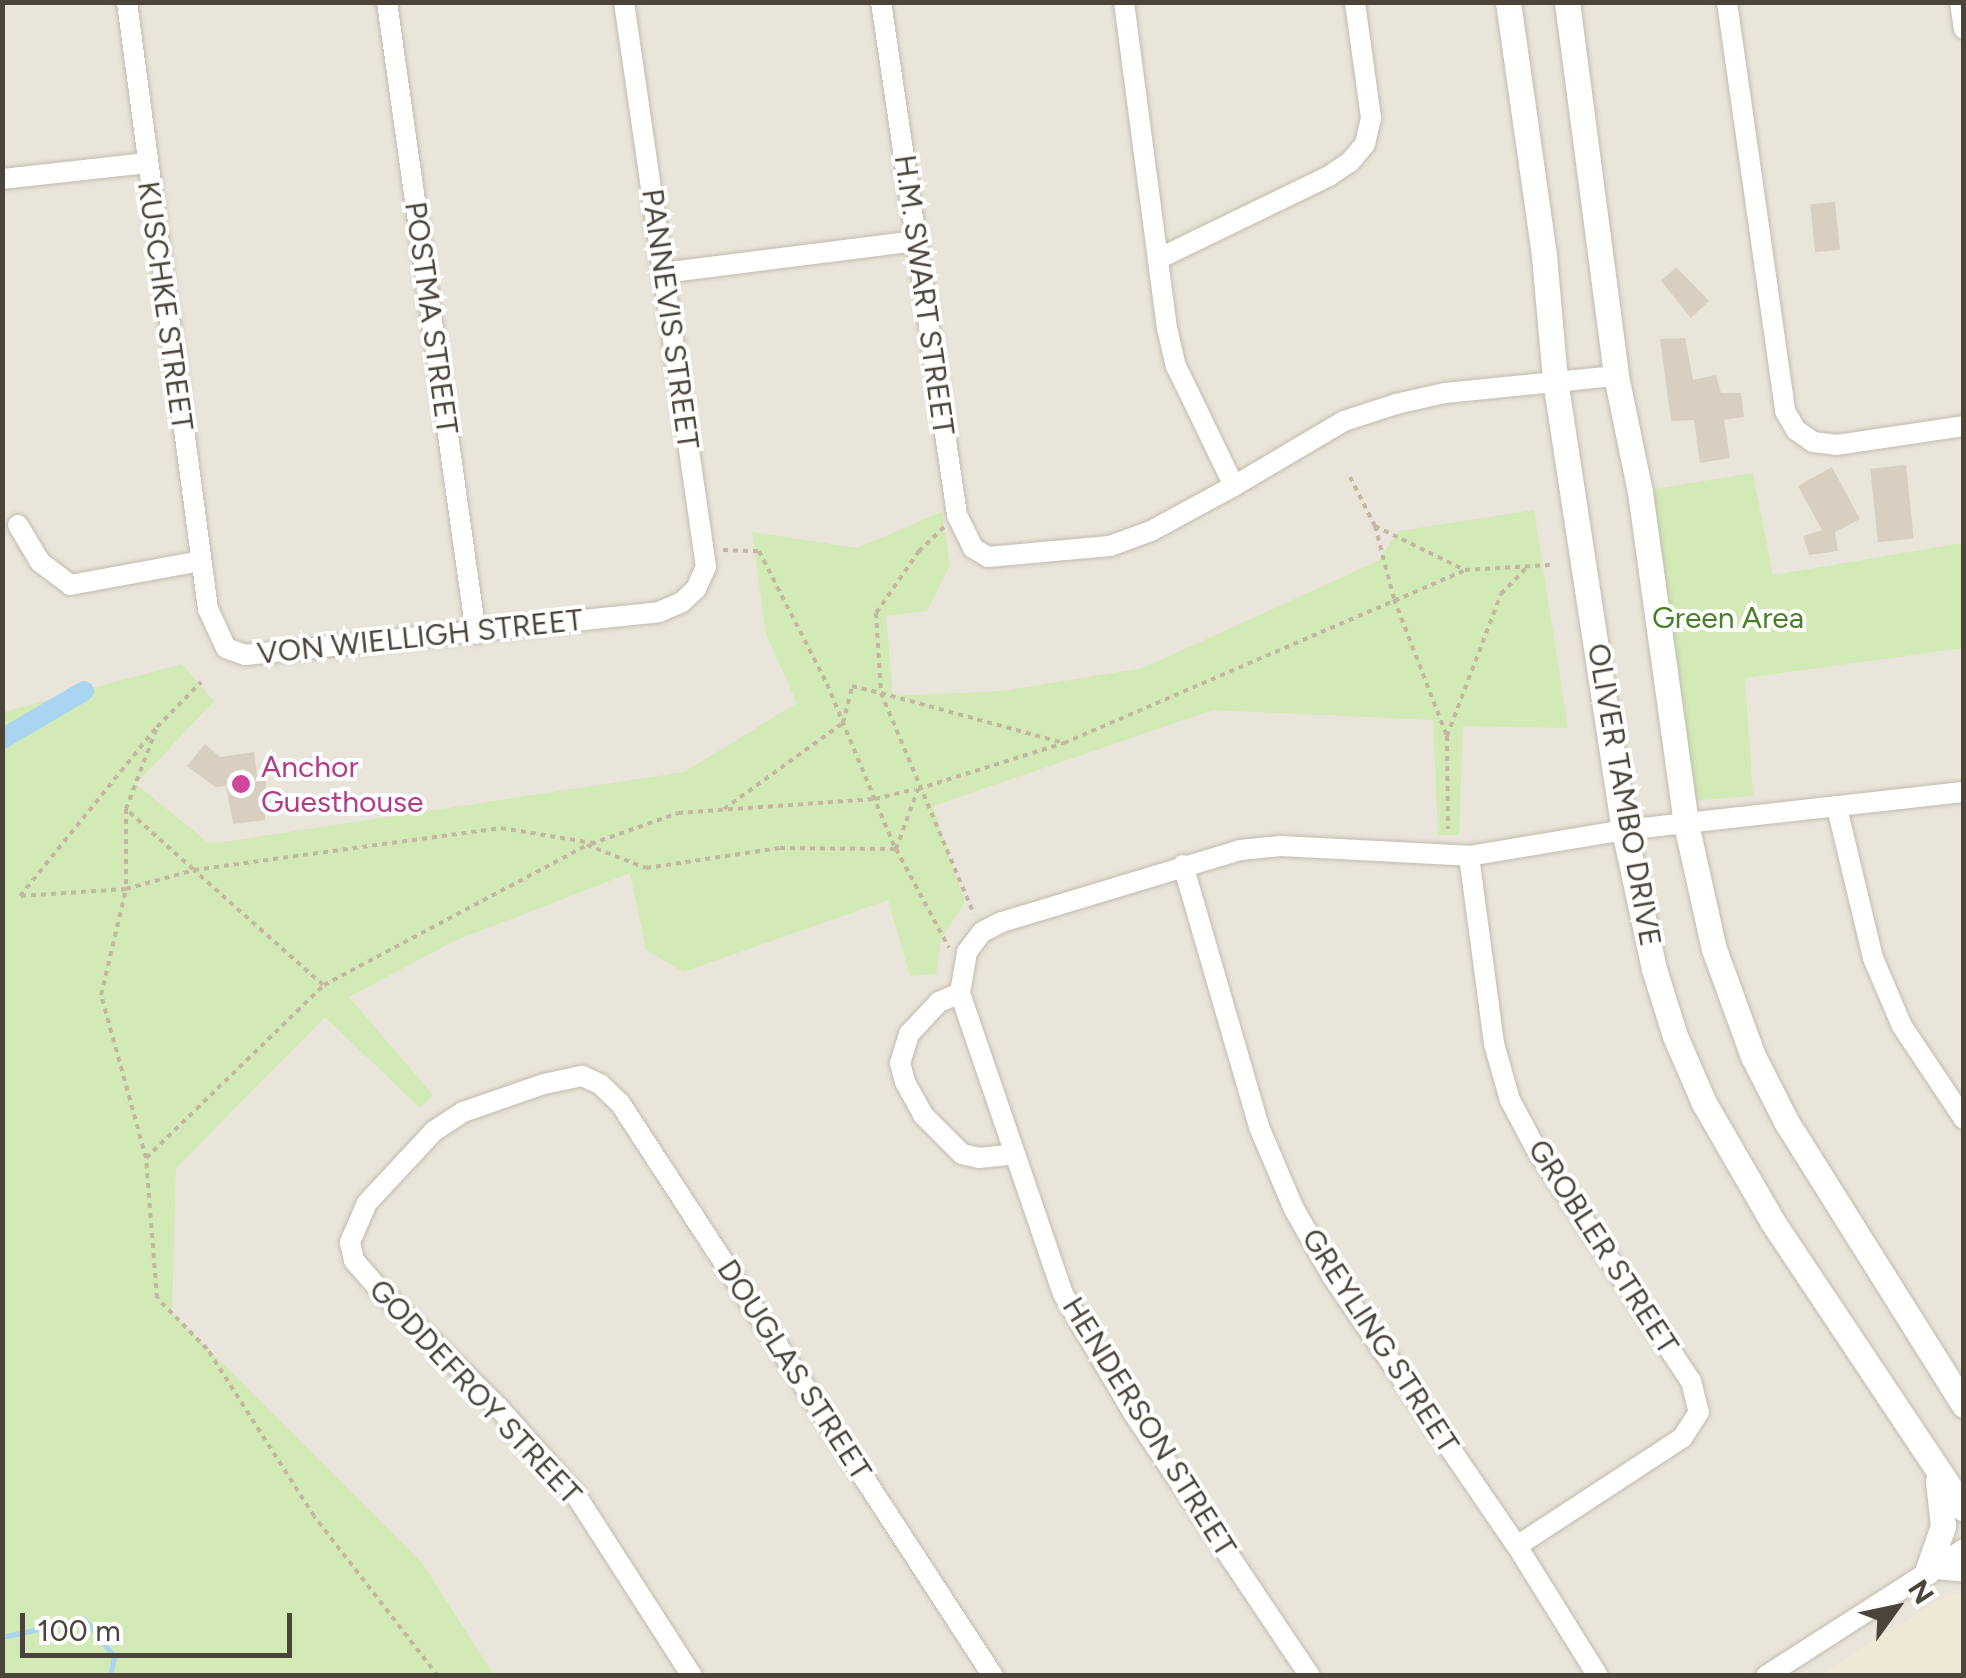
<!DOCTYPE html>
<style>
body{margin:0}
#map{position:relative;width:1966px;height:1678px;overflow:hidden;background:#f6f3ec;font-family:Figtree,sans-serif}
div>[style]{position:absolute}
.residential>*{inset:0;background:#eae5da;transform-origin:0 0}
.education>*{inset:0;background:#efe8d6}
.green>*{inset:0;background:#d2eab5}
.stream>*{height:5px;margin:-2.5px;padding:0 2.5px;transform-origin:2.5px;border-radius:2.5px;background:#a9d4f2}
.canal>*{height:20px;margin:-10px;padding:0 10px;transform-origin:10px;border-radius:10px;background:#a9d4f2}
.building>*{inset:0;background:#d8cfc1;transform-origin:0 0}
.path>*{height:4px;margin-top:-2px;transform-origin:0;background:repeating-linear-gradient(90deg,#c4b79f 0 5px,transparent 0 10px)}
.roads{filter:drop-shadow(0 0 2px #c2bbae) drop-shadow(0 0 2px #c2bbae)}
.minor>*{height:20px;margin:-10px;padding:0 10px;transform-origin:10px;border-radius:10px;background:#fff}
.tertiary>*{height:25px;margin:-12.5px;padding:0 12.5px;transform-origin:12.5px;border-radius:12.5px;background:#fff}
.dots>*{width:28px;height:28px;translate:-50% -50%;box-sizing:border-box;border:5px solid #fff;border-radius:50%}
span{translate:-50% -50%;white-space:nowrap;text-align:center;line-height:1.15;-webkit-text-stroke:8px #fff;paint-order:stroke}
.street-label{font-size:30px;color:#4b4439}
.park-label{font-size:30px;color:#4a7f2a}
.hotel-label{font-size:30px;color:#b23c85}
.left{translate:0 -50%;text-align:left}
.frame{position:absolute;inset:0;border:5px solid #4b4439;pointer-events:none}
.north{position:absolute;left:1846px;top:1558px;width:100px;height:100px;-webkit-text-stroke:8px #fff;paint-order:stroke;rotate:57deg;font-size:28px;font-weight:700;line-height:40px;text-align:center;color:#4b4439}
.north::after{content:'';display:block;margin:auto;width:35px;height:45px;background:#4b4439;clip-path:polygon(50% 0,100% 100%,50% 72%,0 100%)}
.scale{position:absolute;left:20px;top:1613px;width:272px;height:45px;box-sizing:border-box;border:5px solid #4b4439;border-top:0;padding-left:12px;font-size:30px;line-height:35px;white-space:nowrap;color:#4b4439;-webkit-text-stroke:8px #fff;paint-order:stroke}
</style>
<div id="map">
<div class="residential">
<i style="left:3px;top:3px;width:1960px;height:1672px"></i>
</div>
<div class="education">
<i style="clip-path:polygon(1948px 1594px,1963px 1595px,1963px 1675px,1820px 1675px)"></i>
</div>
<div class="green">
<i style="clip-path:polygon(1753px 473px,1773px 575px,1963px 543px,1963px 648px,1745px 678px,1753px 796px,1690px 801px,1648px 490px)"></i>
<i style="clip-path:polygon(1534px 510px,1568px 728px,1463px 726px,1459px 835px,1438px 835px,1433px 720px,1213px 710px,933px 806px,965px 902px,941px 939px,936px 974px,910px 976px,888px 900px,683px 972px,646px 950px,630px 873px,454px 941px,349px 997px,433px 1095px,420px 1108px,325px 1017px,176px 1168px,172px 1313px,422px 1563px,494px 1675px,3px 1675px,3px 712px,182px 664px,214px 701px,136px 784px,210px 844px,684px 772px,797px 703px,766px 634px,752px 532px,857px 548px,942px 512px,950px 565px,927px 611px,886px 616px,893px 696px,1002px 691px,1143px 668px,1378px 561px,1399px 531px)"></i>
</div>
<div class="stream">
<i style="left:2px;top:1637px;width:84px;rotate:-12.4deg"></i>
<i style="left:84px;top:1619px;width:48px;rotate:51deg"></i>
<i style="left:114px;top:1656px;width:20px;rotate:101deg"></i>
</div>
<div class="canal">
<i style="left:2px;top:739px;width:95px;rotate:-30.3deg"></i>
</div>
<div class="building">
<i style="left:1835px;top:202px;width:48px;height:25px;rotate:84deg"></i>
<i style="clip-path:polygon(1676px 267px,1709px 301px,1691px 318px,1661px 281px)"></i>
<i style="clip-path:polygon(1685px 338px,1693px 380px,1716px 375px,1721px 393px,1741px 393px,1744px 417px,1724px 420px,1730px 458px,1700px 463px,1694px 420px,1671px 421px,1660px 339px)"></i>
<i style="left:1906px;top:465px;width:74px;height:36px;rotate:84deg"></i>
<i style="clip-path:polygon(1832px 467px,1860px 519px,1835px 532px,1838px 551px,1809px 555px,1803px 536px,1822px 530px,1798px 486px)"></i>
<i style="clip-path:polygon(205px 744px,220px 757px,254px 752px,258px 781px,266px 780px,265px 820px,233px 824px,226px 786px,215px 787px,187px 766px)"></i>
</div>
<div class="path">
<i style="left:1350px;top:477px;width:55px;rotate:63deg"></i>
<i style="left:1375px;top:526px;width:100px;rotate:26.1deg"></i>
<i style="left:1375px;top:526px;width:75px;rotate:75.4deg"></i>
<i style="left:1394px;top:599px;width:147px;rotate:68.9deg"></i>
<i style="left:1447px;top:736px;width:93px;rotate:89.4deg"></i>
<i style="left:944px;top:527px;width:35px;rotate:136deg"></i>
<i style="left:919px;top:551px;width:75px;rotate:124.7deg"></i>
<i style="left:876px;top:613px;width:80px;rotate:86.4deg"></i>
<i style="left:881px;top:693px;width:190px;rotate:15.3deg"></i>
<i style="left:723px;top:550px;width:36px;rotate:2deg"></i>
<i style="left:759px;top:551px;width:149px;rotate:62.9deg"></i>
<i style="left:827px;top:684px;width:175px;rotate:67.5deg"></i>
<i style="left:1447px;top:736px;width:152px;rotate:-69.2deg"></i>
<i style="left:1501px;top:594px;width:37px;rotate:-46deg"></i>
<i style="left:126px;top:809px;width:80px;rotate:90deg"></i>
<i style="left:126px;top:889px;width:106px;rotate:176.2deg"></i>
<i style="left:20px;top:896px;width:218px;rotate:-51deg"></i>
<i style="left:724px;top:809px;width:147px;rotate:-35.9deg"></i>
<i style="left:843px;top:723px;width:38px;rotate:-76deg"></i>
<i style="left:852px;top:686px;width:30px;rotate:14deg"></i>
<i style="left:881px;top:693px;width:240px;rotate:67.2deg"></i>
<i style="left:591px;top:844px;width:92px;rotate:-19.6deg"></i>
<i style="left:678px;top:813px;width:197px;rotate:-4.1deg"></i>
<i style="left:875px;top:799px;width:41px;rotate:-14deg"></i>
<i style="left:896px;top:849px;width:64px;rotate:-69.9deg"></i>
<i style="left:918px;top:789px;width:153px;rotate:-17.5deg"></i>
<i style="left:1064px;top:743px;width:437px;rotate:-23.3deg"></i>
<i style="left:1465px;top:570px;width:85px;rotate:-3.4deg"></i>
<i style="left:193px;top:869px;width:90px;rotate:-138.2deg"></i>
<i style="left:126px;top:809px;width:88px;rotate:-69.3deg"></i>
<i style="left:157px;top:727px;width:63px;rotate:-45.6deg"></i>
<i style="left:323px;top:985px;width:173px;rotate:-138.3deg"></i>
<i style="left:194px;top:870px;width:310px;rotate:-7.8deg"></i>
<i style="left:501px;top:828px;width:93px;rotate:9.3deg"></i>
<i style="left:146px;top:1158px;width:169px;rotate:-105.4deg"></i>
<i style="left:101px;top:995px;width:109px;rotate:-76.7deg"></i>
<i style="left:126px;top:889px;width:71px;rotate:-15.6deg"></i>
<i style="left:438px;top:1676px;width:202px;rotate:-127.8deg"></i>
<i style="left:314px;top:1516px;width:198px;rotate:-122.6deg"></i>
<i style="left:207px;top:1349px;width:71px;rotate:-134.4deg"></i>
<i style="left:157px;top:1298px;width:140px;rotate:-94.5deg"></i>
<i style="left:146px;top:1158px;width:248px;rotate:-44.2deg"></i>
<i style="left:324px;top:985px;width:298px;rotate:-28deg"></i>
<i style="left:587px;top:845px;width:63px;rotate:21.3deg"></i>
<i style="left:646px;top:868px;width:135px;rotate:-8.5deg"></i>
<i style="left:780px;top:848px;width:116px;rotate:0.5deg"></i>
<i style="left:896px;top:849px;width:112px;rotate:61.8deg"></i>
</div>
<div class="roads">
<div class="minor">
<i style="left:127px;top:2px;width:612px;rotate:82.4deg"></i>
<i style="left:208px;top:609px;width:43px;rotate:65.2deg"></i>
<i style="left:226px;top:648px;width:20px;rotate:20deg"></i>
<i style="left:245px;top:655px;width:416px;rotate:-5.9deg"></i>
<i style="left:659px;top:612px;width:25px;rotate:-23deg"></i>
<i style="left:682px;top:602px;width:19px;rotate:-43deg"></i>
<i style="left:696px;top:589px;width:24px;rotate:-66deg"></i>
<i style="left:706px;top:567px;width:571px;rotate:-98.26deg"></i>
<i style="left:387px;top:2px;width:638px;rotate:81.98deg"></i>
<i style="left:881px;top:2px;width:519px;rotate:81.57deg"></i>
<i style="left:957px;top:515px;width:37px;rotate:64deg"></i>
<i style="left:973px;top:548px;width:17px;rotate:31deg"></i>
<i style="left:988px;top:557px;width:122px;rotate:-5.2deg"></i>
<i style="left:1110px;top:546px;width:44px;rotate:-20.1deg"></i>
<i style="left:1151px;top:531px;width:94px;rotate:-28.5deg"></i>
<i style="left:1234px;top:486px;width:128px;rotate:-30.6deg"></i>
<i style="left:1344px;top:421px;width:55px;rotate:-18.1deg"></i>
<i style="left:1396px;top:404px;width:50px;rotate:-12.7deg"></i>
<i style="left:1445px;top:393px;width:172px;rotate:-5.7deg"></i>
<i style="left:1124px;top:2px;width:329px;rotate:82.5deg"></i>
<i style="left:1167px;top:328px;width:39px;rotate:77deg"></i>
<i style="left:1176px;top:366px;width:133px;rotate:64.2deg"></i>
<i style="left:1727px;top:2px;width:413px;rotate:81.9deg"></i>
<i style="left:1785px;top:411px;width:22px;rotate:60deg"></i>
<i style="left:1796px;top:430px;width:21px;rotate:35deg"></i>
<i style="left:1813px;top:442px;width:24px;rotate:7deg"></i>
<i style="left:1837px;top:445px;width:128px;rotate:-8.5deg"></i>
<i style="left:1960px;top:2px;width:27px;rotate:82deg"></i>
<i style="left:2px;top:179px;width:145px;rotate:-6.3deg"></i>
<i style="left:1160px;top:258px;width:188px;rotate:-25.9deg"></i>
<i style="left:1329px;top:176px;width:25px;rotate:-34deg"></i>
<i style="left:1350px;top:162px;width:23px;rotate:-50deg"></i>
<i style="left:1365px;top:144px;width:27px;rotate:-77deg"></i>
<i style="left:1371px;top:118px;width:117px;rotate:-97.9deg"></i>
<i style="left:663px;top:273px;width:255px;rotate:-7.2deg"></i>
<i style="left:18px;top:525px;width:43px;rotate:59.3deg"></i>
<i style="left:40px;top:562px;width:38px;rotate:37deg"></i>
<i style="left:70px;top:585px;width:133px;rotate:-10.4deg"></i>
<i style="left:1837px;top:808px;width:154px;rotate:76.5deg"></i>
<i style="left:1873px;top:958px;width:74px;rotate:66.9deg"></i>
<i style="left:1902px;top:1026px;width:112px;rotate:56.3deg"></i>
<i style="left:1469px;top:856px;width:190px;rotate:82.4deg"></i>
<i style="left:1494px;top:1044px;width:58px;rotate:74.1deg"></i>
<i style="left:1510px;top:1100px;width:55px;rotate:62deg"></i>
<i style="left:1536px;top:1149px;width:279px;rotate:56.3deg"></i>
<i style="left:1691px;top:1381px;width:32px;rotate:76deg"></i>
<i style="left:1699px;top:1412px;width:31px;rotate:123deg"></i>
<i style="left:1682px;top:1438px;width:197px;rotate:146.8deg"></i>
<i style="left:1183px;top:865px;width:273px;rotate:73.8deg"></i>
<i style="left:1259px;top:1127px;width:89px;rotate:66.9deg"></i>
<i style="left:1294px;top:1209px;width:77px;rotate:60.4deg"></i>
<i style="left:1332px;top:1276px;width:327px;rotate:55.6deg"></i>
<i style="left:1517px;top:1546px;width:153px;rotate:58.1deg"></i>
<i style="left:960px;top:993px;width:23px;rotate:157deg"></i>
<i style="left:939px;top:1002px;width:44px;rotate:133.2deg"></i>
<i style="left:909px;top:1034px;width:30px;rotate:107deg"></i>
<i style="left:900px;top:1063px;width:20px;rotate:75deg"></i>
<i style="left:905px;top:1082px;width:38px;rotate:61deg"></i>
<i style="left:923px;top:1115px;width:55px;rotate:45deg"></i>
<i style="left:962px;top:1154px;width:17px;rotate:13deg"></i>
<i style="left:979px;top:1158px;width:36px;rotate:-6deg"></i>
<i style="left:692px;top:1676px;width:216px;rotate:-122.7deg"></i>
<i style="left:575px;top:1494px;width:116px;rotate:-131.5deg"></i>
<i style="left:498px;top:1407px;width:169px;rotate:-135.2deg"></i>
<i style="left:378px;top:1288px;width:37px;rotate:-131deg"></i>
<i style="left:354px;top:1260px;width:18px;rotate:-103deg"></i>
<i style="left:350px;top:1242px;width:43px;rotate:-66.4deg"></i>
<i style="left:367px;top:1203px;width:98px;rotate:-47.1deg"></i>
<i style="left:434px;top:1131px;width:35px;rotate:-33deg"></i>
<i style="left:463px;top:1112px;width:86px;rotate:-19.1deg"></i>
<i style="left:544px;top:1084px;width:39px;rotate:-12deg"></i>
<i style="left:582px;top:1076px;width:20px;rotate:24deg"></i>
<i style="left:600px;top:1084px;width:28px;rotate:44deg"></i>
<i style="left:620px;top:1103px;width:684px;rotate:56.94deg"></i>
<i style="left:1310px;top:1676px;width:316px;rotate:-123.9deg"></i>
<i style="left:1134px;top:1414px;width:139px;rotate:-120.6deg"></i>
<i style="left:1063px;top:1294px;width:318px;rotate:-108.9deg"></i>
<i style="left:960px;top:993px;width:42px;rotate:-80.3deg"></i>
<i style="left:967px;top:952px;width:25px;rotate:-53deg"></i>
<i style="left:982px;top:932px;width:22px;rotate:-27deg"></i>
<i style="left:1002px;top:922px;width:249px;rotate:-16.8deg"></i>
<i style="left:1240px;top:850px;width:41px;rotate:-5.6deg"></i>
<i style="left:1281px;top:846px;width:188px;rotate:3deg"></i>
<i style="left:1469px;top:856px;width:157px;rotate:-9.5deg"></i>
<i style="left:1624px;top:830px;width:342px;rotate:-6.4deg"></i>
<i style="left:1766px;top:1676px;width:235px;rotate:-32.7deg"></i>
</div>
<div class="tertiary">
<i style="left:1508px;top:2px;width:257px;rotate:81.9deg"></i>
<i style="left:1544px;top:256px;width:124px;rotate:84.9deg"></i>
<i style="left:1555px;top:380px;width:455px;rotate:81.3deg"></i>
<i style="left:1624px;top:830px;width:142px;rotate:77.8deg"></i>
<i style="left:1654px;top:969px;width:70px;rotate:72.6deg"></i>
<i style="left:1675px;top:1036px;width:73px;rotate:66.6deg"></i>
<i style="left:1704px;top:1103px;width:136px;rotate:60deg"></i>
<i style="left:1772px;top:1221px;width:346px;rotate:56.3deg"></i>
<i style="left:1567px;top:2px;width:377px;rotate:82.5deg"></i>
<i style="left:1616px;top:376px;width:118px;rotate:78.3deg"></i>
<i style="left:1640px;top:492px;width:335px;rotate:82.1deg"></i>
<i style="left:1686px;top:824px;width:128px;rotate:77.4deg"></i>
<i style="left:1714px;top:949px;width:114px;rotate:70deg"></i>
<i style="left:1753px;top:1056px;width:75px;rotate:63.1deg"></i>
<i style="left:1787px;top:1123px;width:333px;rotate:57.9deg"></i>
<i style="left:1937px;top:1566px;width:27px;rotate:6deg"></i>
<i style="left:1927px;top:1572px;width:49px;rotate:-70.8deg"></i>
<i style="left:1943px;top:1526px;width:45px;rotate:-96.3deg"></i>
</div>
</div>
<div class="dots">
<i style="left:241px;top:784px;background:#d1479c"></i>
</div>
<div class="street-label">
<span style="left:924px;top:295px;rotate:82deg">H.M. SWART STREET</span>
<span style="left:165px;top:306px;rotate:82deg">KUSCHKE STREET</span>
<span style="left:431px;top:318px;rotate:82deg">POSTMA STREET</span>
<span style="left:670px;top:319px;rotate:82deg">PANNEVIS STREET</span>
<span style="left:420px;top:637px;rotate:-6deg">VON WIELLIGH STREET</span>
<span style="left:1624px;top:795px;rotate:80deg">OLIVER TAMBO DRIVE</span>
<span style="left:1603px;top:1247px;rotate:57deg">GROBLER STREET</span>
<span style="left:1380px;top:1341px;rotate:57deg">GREYLING STREET</span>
<span style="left:794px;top:1370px;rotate:57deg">DOUGLAS STREET</span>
<span style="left:475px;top:1392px;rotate:47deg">GODDEFROY STREET</span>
<span style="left:1149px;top:1427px;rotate:58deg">HENDERSON STREET</span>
</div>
<div class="park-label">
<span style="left:1728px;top:618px">Green Area</span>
</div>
<div class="hotel-label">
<span class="left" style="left:261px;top:784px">Anchor<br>Guesthouse</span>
</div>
<div class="frame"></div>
<div class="north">N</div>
<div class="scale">100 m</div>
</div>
